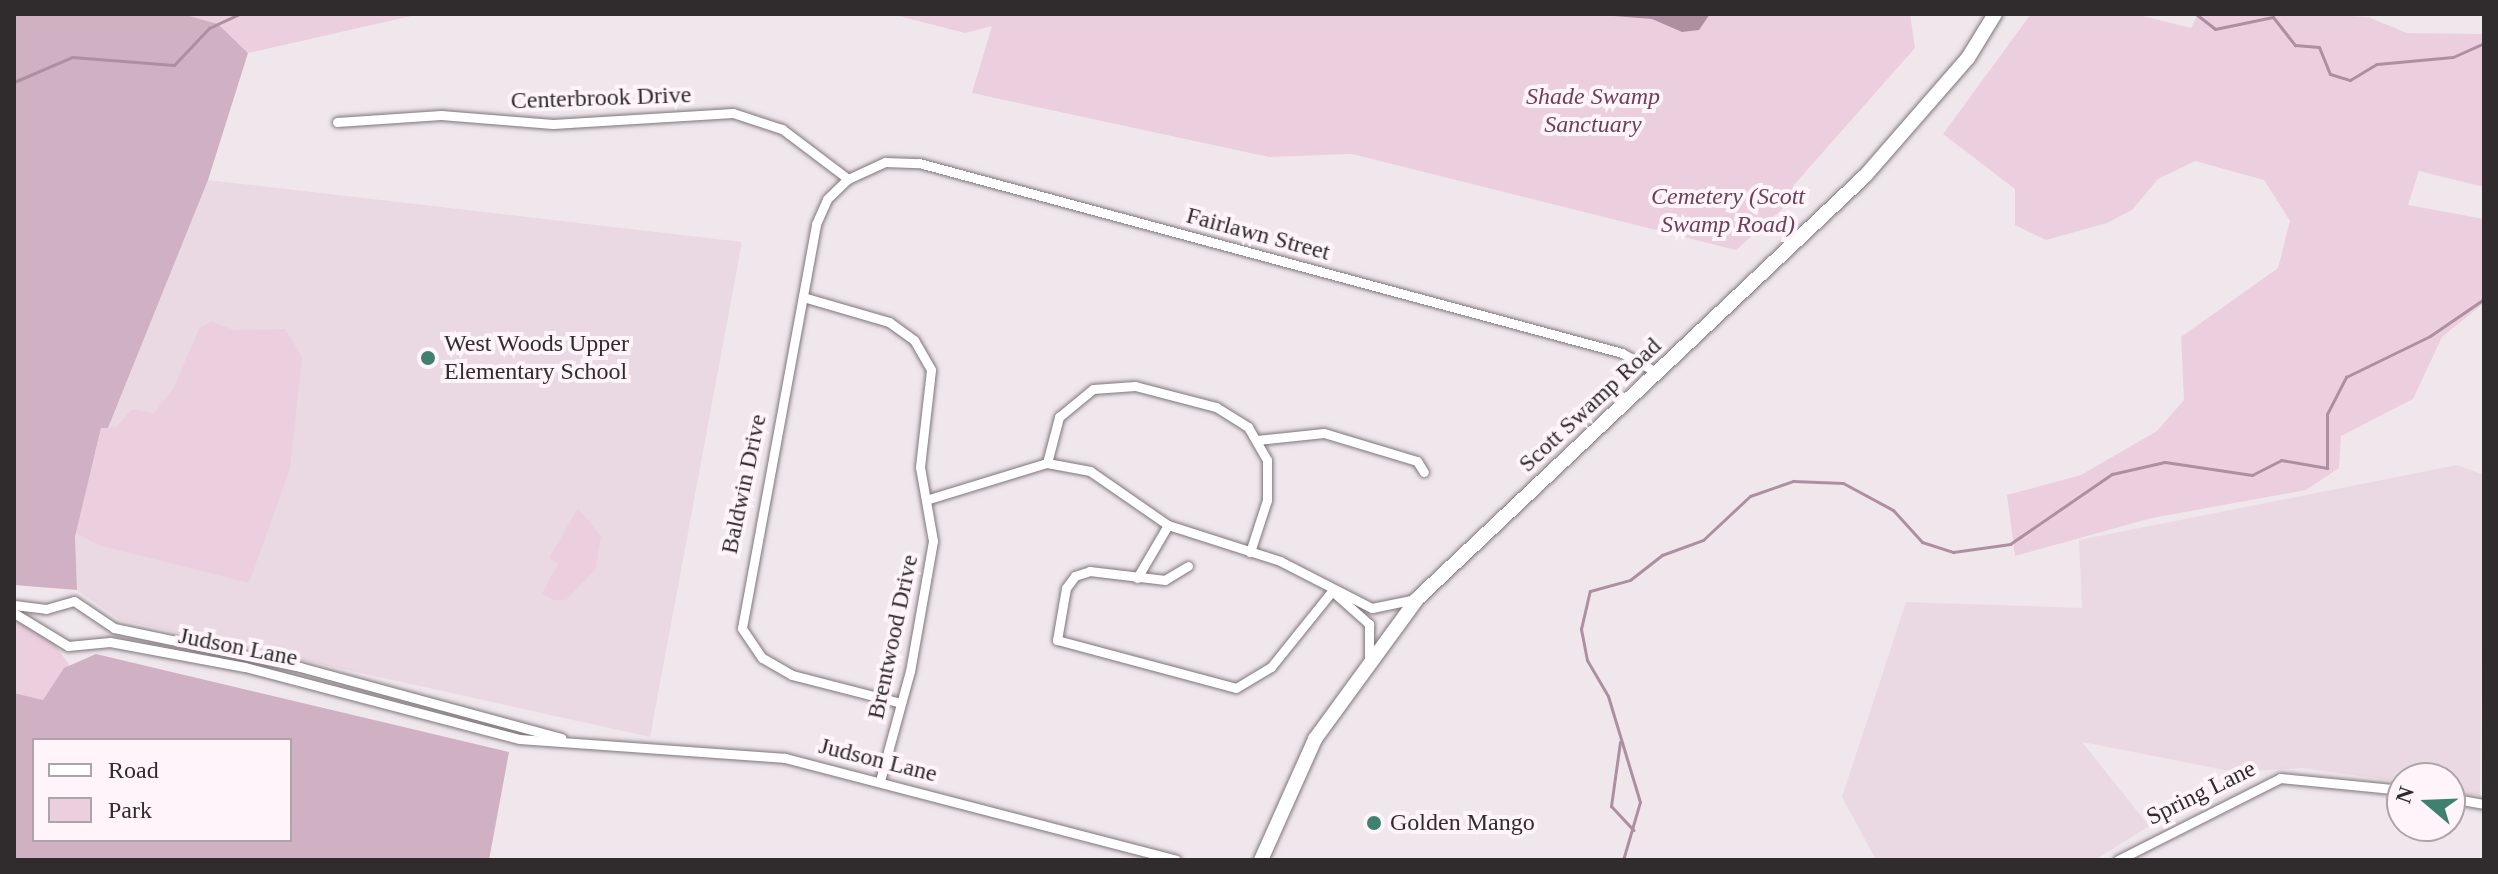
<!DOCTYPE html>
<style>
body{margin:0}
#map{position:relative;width:2498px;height:874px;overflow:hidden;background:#f0e7ec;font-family:Georgia,serif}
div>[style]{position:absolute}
.built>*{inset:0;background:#ead9e3}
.green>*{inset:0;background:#ebcfdf}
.forest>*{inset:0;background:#d0b0c3}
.water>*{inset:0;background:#ae8fa2}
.stream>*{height:3px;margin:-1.5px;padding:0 1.5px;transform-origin:1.5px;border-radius:1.5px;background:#ae8fa2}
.roads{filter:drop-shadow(0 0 2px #7e767b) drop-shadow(0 0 2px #7e767b)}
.minor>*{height:9px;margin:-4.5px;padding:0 4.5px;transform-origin:4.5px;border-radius:4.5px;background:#fff}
.trunk>*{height:14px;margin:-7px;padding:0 7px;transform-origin:7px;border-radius:7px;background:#fff}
.dots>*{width:22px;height:22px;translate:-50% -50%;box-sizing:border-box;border:4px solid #fef4f9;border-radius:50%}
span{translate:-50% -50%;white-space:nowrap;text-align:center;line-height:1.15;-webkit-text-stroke:8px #fef4f9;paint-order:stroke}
.park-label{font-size:24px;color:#6d3f5c;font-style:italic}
.street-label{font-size:24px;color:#302c2e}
.poi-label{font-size:24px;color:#302c2e}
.left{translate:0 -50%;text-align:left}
.frame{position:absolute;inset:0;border:16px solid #302c2e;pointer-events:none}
.legend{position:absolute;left:32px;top:738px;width:260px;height:104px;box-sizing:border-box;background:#fef4f9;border:2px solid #aca4a8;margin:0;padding:10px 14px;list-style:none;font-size:24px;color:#302c2e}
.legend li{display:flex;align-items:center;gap:16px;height:40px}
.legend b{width:40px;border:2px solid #aca4a8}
.north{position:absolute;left:2386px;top:762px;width:80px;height:80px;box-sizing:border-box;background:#fef4f9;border:2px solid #aca4a8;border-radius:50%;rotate:289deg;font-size:22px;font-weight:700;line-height:32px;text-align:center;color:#302c2e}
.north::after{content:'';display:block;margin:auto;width:28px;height:36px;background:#40806f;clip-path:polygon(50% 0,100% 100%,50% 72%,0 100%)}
</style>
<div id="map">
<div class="built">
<i style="clip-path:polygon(208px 180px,742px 242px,650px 737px,120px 620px,77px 590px,75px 537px,90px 473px)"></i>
<i style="clip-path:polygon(2457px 465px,2484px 475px,2480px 796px,2450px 791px,2450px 778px,2402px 782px,2302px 768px,2235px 772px,2082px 742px,2149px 826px,2095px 860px,1876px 860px,1842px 797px,1906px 602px,2082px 608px,2079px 540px)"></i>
</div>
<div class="green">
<i style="clip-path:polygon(182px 14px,420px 14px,248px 53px,218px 24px)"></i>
<i style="clip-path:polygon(891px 14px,1910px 14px,1915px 48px,1793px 186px,1805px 189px,1736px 250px,1352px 154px,1269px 157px,972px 93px,992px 26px,965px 33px)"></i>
<i style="clip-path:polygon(2031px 14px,2135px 14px,2191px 28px,2198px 14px,2311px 14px,2368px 17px,2407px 33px,2484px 34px,2484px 187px,2419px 171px,2408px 205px,2484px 219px,2484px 303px,2442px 337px,2413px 399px,2341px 436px,2339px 468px,2306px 490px,2152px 518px,2015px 556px,2007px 495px,2081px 475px,2157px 431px,2184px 400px,2181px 337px,2278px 268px,2290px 221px,2264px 180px,2195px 161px,2158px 179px,2132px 210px,2107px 223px,2046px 240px,2015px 225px,2015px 189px,1943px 134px)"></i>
<i style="clip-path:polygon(211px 321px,233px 330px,285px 329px,302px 357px,290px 469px,249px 583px,98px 545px,76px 533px,101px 428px,116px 427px,132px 409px,154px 413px,173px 389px,199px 329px)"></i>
<i style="clip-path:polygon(578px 508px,601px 536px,596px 569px,566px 600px,553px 600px,542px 593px,558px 564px,549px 558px)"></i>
<i style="clip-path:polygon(14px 620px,50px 638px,70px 666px,43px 700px,14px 693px)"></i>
</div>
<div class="forest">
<i style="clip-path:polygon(14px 14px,182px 14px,218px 24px,248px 53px,208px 180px,108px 428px,101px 428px,75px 537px,77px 590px,14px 585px)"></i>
<i style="clip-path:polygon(evenodd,96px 654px,509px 752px,489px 860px,14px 860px,14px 693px,43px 700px,64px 668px,96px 654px,34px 740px,290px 740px,290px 840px,34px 840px,34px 740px)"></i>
</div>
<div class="water">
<i style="clip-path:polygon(1429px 14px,1710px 14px,1699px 30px,1682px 32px,1652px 19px,1601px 15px)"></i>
</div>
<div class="stream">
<i style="left:2196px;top:14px;width:24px;rotate:38deg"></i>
<i style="left:2215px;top:29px;width:59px;rotate:-11.7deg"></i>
<i style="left:2273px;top:17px;width:36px;rotate:52deg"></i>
<i style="left:2295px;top:45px;width:24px;rotate:5deg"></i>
<i style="left:2319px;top:47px;width:29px;rotate:68deg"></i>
<i style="left:2330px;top:74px;width:21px;rotate:17deg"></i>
<i style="left:2350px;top:80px;width:31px;rotate:-31deg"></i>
<i style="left:2377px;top:64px;width:76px;rotate:-5.3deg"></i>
<i style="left:2453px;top:57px;width:34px;rotate:-24deg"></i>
<i style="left:14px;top:82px;width:63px;rotate:-23.3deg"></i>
<i style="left:72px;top:57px;width:102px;rotate:4.5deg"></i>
<i style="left:174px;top:65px;width:51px;rotate:-46.6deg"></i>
<i style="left:209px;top:28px;width:33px;rotate:-25deg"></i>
<i style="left:1620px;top:742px;width:65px;rotate:98deg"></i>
<i style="left:1611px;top:806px;width:33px;rotate:47deg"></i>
<i style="left:1623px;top:860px;width:60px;rotate:-73.7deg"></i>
<i style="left:1640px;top:802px;width:111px;rotate:-106.8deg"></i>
<i style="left:1608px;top:696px;width:42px;rotate:-120.3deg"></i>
<i style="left:1587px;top:660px;width:32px;rotate:-101deg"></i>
<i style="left:1581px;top:629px;width:39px;rotate:-77deg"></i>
<i style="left:1590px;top:591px;width:41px;rotate:-15.4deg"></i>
<i style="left:1630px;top:580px;width:41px;rotate:-38deg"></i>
<i style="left:1662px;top:555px;width:44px;rotate:-20.1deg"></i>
<i style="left:1703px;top:540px;width:64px;rotate:-43.1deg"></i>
<i style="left:1750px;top:496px;width:46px;rotate:-19.2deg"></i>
<i style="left:1793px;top:481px;width:50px;rotate:2.3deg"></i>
<i style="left:1843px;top:483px;width:57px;rotate:28.4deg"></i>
<i style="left:1893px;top:510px;width:43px;rotate:47.8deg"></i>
<i style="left:1922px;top:542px;width:33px;rotate:18deg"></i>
<i style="left:1953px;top:552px;width:58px;rotate:-8deg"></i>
<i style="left:2010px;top:544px;width:124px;rotate:-34.5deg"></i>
<i style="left:2112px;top:474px;width:54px;rotate:-12.8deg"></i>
<i style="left:2165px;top:462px;width:88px;rotate:8.5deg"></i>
<i style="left:2252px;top:475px;width:33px;rotate:-27deg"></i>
<i style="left:2281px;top:460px;width:47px;rotate:9.9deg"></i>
<i style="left:2327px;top:468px;width:54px;rotate:-90deg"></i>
<i style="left:2327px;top:414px;width:42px;rotate:-62.8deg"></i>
<i style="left:2346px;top:377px;width:93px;rotate:-26deg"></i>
<i style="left:2430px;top:336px;width:65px;rotate:-34.4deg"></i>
</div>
<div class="roads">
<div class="minor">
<i style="left:337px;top:122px;width:104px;rotate:-3.9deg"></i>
<i style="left:441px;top:115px;width:112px;rotate:4.6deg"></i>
<i style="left:553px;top:124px;width:180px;rotate:-3.5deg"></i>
<i style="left:733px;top:113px;width:52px;rotate:18.1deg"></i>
<i style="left:782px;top:129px;width:83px;rotate:37.1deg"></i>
<i style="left:803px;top:297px;width:90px;rotate:16.2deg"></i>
<i style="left:889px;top:322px;width:31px;rotate:36deg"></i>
<i style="left:914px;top:340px;width:34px;rotate:60deg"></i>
<i style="left:931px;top:370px;width:98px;rotate:96.5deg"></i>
<i style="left:920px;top:467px;width:75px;rotate:80deg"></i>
<i style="left:933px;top:541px;width:132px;rotate:100deg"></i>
<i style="left:910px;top:671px;width:114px;rotate:105.3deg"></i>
<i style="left:1257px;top:440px;width:67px;rotate:-6deg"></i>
<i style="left:1324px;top:433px;width:97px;rotate:16.8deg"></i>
<i style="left:1417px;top:461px;width:13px;rotate:58deg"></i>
<i style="left:1047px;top:463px;width:48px;rotate:-75.4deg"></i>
<i style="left:1059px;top:417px;width:44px;rotate:-39.5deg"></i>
<i style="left:1093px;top:389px;width:42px;rotate:-4.1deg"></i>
<i style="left:1135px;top:386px;width:84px;rotate:14.5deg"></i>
<i style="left:1216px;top:407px;width:38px;rotate:32deg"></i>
<i style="left:1248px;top:427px;width:38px;rotate:60deg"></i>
<i style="left:1267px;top:460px;width:40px;rotate:90deg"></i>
<i style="left:1267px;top:500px;width:55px;rotate:108.1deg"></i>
<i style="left:929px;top:499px;width:123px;rotate:-17deg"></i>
<i style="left:1047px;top:463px;width:44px;rotate:10.5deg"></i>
<i style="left:1090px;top:471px;width:95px;rotate:34.7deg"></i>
<i style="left:1168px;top:525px;width:118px;rotate:17.8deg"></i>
<i style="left:1280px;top:561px;width:103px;rotate:27.1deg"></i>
<i style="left:1372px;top:608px;width:45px;rotate:-11.6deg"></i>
<i style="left:1188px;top:566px;width:27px;rotate:149deg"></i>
<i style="left:1165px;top:580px;width:76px;rotate:-173.2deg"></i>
<i style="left:1090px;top:571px;width:16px;rotate:162deg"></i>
<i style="left:1075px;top:576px;width:15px;rotate:127deg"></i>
<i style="left:1066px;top:588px;width:53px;rotate:99.8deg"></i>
<i style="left:1057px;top:640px;width:185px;rotate:15deg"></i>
<i style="left:1236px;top:688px;width:41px;rotate:-31deg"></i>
<i style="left:1271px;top:667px;width:97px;rotate:-51.2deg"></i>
<i style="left:1137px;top:578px;width:61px;rotate:-59.7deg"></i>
<i style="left:1332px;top:591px;width:50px;rotate:41.7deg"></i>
<i style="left:1369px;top:624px;width:32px;rotate:90deg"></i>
<i style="left:14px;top:605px;width:32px;rotate:7deg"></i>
<i style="left:46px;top:609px;width:29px;rotate:-16deg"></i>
<i style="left:74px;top:601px;width:48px;rotate:34deg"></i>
<i style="left:114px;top:628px;width:190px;rotate:11.8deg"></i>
<i style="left:300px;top:667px;width:271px;rotate:15.2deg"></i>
<i style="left:14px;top:613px;width:63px;rotate:31.4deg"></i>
<i style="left:68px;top:646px;width:42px;rotate:-5.4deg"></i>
<i style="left:110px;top:642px;width:137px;rotate:10.5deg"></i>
<i style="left:245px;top:667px;width:284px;rotate:14.7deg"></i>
<i style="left:520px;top:739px;width:266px;rotate:4.1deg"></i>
<i style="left:785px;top:758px;width:404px;rotate:14.6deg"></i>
<i style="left:901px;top:703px;width:113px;rotate:-165.6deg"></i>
<i style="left:792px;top:675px;width:34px;rotate:-150deg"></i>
<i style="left:762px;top:658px;width:36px;rotate:-124deg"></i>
<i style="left:742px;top:628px;width:411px;rotate:-79.6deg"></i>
<i style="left:816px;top:224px;width:27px;rotate:-66deg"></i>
<i style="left:827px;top:199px;width:29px;rotate:-44deg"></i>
<i style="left:848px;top:179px;width:41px;rotate:-24.7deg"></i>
<i style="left:885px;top:162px;width:34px;rotate:2deg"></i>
<i style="left:919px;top:163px;width:728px;rotate:15.12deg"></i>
<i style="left:1622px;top:353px;width:39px;rotate:29deg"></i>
<i style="left:2450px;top:798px;width:35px;rotate:10deg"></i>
<i style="left:2118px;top:860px;width:182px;rotate:-26.8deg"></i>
<i style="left:2280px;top:778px;width:123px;rotate:5.6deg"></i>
</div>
<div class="trunk">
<i style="left:1261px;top:860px;width:133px;rotate:-65.9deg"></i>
<i style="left:1315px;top:739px;width:173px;rotate:-53.9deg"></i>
<i style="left:1417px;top:599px;width:616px;rotate:-43.36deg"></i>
<i style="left:1865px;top:176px;width:157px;rotate:-48.9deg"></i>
<i style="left:1968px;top:58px;width:52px;rotate:-58.5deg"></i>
</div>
</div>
<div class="dots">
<i style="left:428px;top:358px;background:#40806f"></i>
<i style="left:1374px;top:823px;background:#40806f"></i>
</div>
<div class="park-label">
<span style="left:1593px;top:111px">Shade Swamp<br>Sanctuary</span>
<span style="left:1728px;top:211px">Cemetery (Scott<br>Swamp Road)</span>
</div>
<div class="street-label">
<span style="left:601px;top:98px;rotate:-2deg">Centerbrook Drive</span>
<span style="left:1258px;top:234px;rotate:15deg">Fairlawn Street</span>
<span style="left:1590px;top:405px;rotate:-43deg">Scott Swamp Road</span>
<span style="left:744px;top:484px;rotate:-78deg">Baldwin Drive</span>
<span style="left:893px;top:637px;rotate:-78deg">Brentwood Drive</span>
<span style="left:238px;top:647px;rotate:11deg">Judson Lane</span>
<span style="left:878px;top:760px;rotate:14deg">Judson Lane</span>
<span style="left:2201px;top:793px;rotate:-26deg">Spring Lane</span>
</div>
<div class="poi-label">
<span class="left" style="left:444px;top:358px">West Woods Upper<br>Elementary School</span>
<span class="left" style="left:1390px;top:823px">Golden Mango</span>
</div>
<div class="frame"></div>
<ul class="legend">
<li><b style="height:10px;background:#fff"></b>Road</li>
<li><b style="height:22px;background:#ebcfdf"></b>Park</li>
</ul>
<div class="north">N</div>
</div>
